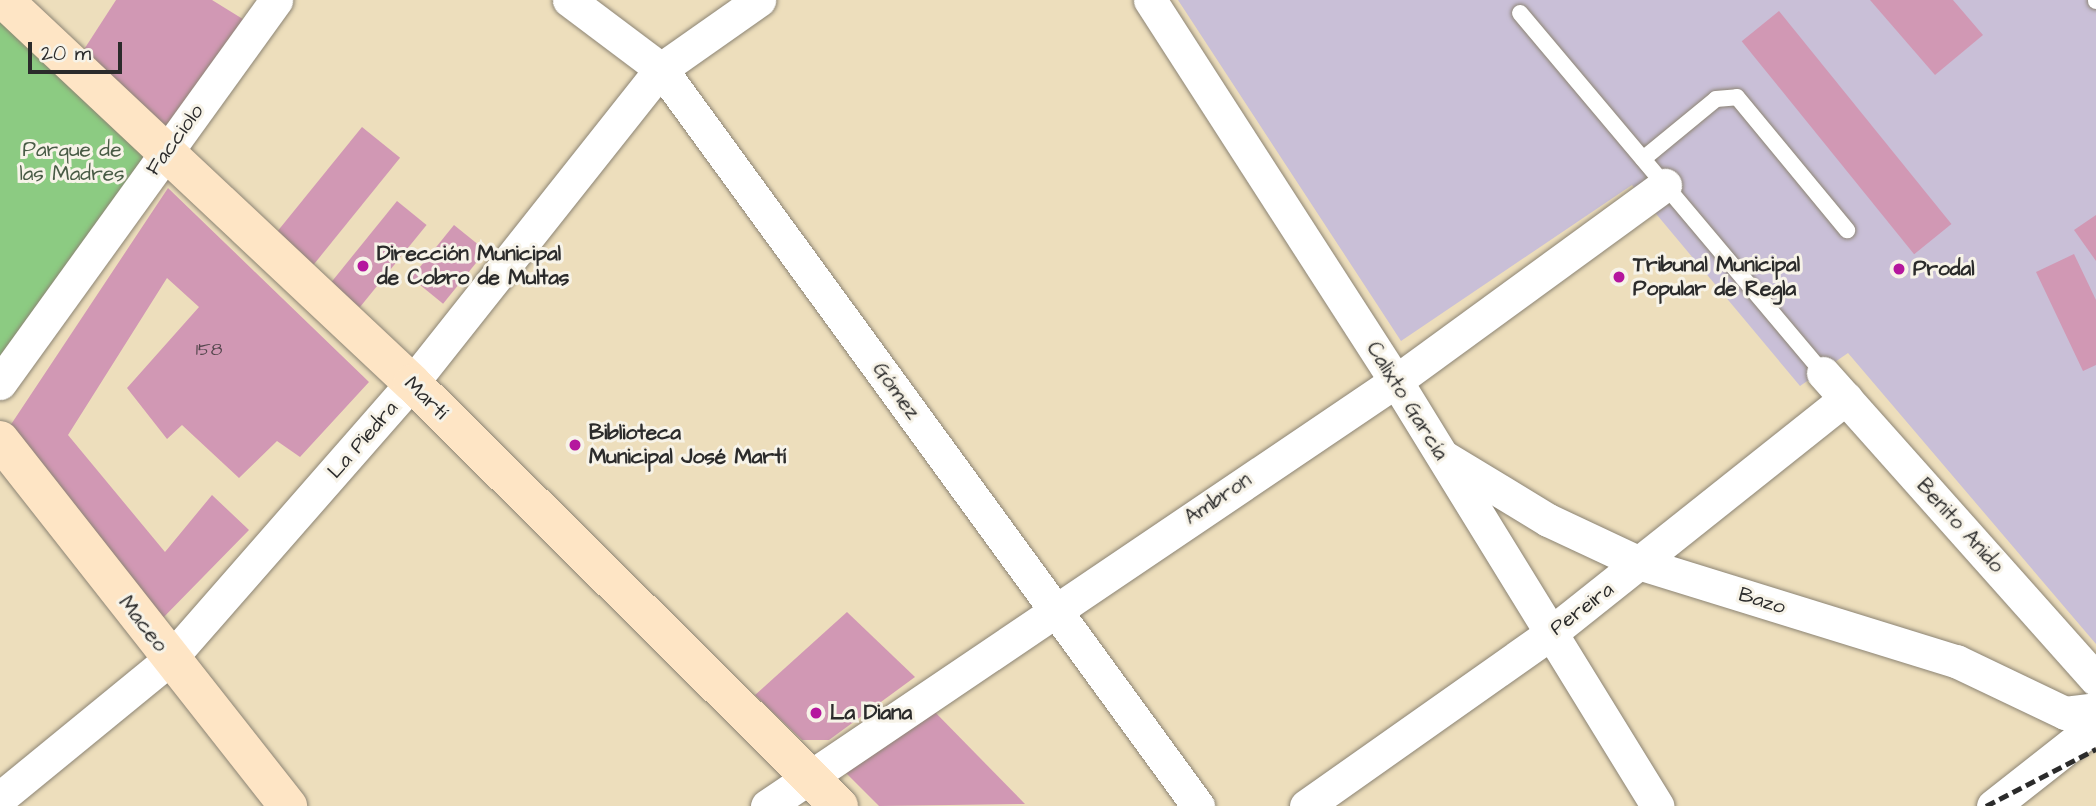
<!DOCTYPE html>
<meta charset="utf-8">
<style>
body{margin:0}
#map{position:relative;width:2096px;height:806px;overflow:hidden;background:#eddebc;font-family:"Architects Daughter",sans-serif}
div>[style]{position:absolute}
.industrial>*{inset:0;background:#c9bfd7}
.green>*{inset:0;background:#8ccb82}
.building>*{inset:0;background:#d198b4;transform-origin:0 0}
.roads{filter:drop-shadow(0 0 2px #8c8474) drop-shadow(0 0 2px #8c8474)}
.service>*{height:16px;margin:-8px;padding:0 8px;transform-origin:8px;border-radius:8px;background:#fff}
.minor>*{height:33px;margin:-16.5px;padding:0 16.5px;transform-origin:16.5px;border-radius:16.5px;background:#fff}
.secondary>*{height:38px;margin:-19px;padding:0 19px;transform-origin:19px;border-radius:19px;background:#fee5c5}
.rail>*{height:5px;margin-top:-2.5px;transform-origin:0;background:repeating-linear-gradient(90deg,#2b2b2b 0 10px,transparent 0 15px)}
.dots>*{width:19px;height:19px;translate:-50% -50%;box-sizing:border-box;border:4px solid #f7f3e8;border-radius:50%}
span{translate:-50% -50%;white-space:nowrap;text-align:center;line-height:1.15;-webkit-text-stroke:6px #f7f3e8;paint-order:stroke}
.number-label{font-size:18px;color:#54464d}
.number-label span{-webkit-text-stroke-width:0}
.street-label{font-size:21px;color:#2b2b2b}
.park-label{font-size:21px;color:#485b45}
.poi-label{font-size:21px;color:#2b2b2b;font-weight:700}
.left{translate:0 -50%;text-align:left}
.scale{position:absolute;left:28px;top:42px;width:94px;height:32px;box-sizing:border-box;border:4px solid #2b2b2b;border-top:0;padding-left:9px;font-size:21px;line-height:24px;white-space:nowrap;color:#2b2b2b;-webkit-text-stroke:5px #f7f3e8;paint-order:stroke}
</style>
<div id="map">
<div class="industrial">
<i style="clip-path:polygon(1178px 0,2096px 0,2096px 644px,1848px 353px,1800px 386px,1632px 185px,1401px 341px)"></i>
</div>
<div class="green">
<i style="clip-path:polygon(0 0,166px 153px,0 383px)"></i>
</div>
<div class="building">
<i style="clip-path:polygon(116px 0,212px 0,246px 21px,165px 131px,83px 51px)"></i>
<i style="clip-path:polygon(1870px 0,1953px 0,1983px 35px,1935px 75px)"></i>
<i style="left:1779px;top:11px;width:274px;height:48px;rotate:51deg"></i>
<i style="left:362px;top:127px;width:49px;height:141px;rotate:39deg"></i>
<i style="clip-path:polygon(168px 188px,369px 382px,300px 457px,277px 441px,239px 478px,182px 425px,167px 439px,127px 388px,199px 307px,167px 278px,68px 435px,165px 552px,212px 495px,249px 530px,157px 624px,6px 432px)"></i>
<i style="left:397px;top:201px;width:38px;height:106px;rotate:39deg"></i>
<i style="clip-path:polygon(2096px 215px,2096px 261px,2074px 230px)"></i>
<i style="left:454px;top:225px;width:41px;height:68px;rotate:39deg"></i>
<i style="clip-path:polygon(2074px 254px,2096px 300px,2096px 365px,2083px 371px,2036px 272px)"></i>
<i style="clip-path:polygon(847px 612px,915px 677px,829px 740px,802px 740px,755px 695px)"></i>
<i style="clip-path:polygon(931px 708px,1025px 804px,879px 806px,844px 771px)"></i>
</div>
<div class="roads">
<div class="service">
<i style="left:2096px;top:0;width:1px;rotate:90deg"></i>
<i style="left:1520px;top:13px;width:471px;rotate:49.9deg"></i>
<i style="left:1643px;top:159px;width:94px;rotate:-39.4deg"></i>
<i style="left:1716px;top:99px;width:21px;rotate:-5deg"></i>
<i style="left:1737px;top:97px;width:173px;rotate:50.4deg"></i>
</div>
<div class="minor">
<i style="left:569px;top:0;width:115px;rotate:36.9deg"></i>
<i style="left:661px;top:69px;width:912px;rotate:53.92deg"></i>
<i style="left:1150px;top:0;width:454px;rotate:57.2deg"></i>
<i style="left:1396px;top:381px;width:499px;rotate:58.4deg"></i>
<i style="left:1823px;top:373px;width:410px;rotate:48.3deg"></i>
<i style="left:0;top:383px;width:472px;rotate:-54.2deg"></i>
<i style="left:1446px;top:458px;width:119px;rotate:31.3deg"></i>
<i style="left:1548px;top:520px;width:104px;rotate:25.1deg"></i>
<i style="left:1642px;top:564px;width:329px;rotate:17.2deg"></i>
<i style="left:1956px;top:661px;width:121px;rotate:25.5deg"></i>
<i style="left:2065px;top:713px;width:31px;rotate:-7deg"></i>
<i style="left:0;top:798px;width:220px;rotate:-39.3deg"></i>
<i style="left:170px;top:659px;width:367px;rotate:-48.8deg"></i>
<i style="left:412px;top:383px;width:401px;rotate:-51.6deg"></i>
<i style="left:661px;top:69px;width:120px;rotate:-35.1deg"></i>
<i style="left:767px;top:806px;width:759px;rotate:-34.05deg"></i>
<i style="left:1396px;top:381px;width:333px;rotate:-36.1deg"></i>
<i style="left:1306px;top:806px;width:295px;rotate:-35.2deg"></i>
<i style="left:1547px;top:636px;width:382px;rotate:-38.5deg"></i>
<i style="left:1993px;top:806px;width:131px;rotate:-38.2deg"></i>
</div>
<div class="secondary">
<i style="left:4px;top:0;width:560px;rotate:43.19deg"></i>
<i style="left:412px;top:383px;width:601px;rotate:44.73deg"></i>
<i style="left:0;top:440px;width:466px;rotate:51.8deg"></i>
</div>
</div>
<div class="rail">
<i style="left:1986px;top:806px;width:124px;rotate:-27.4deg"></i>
</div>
<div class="dots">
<i style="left:363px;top:266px;background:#b5179e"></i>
<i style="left:1899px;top:269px;background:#b5179e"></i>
<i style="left:1619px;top:277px;background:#b5179e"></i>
<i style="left:575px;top:445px;background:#b5179e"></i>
<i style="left:816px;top:713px;background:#b5179e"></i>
</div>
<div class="number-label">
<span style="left:209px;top:350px">158</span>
</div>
<div class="street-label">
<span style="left:175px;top:140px;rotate:-54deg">Facciolo</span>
<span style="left:896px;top:391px;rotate:54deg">Gómez</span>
<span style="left:426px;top:398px;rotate:44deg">Martí</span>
<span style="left:1407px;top:401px;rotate:58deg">Calixto García</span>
<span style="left:363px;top:440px;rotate:-49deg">La Piedra</span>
<span style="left:1218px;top:499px;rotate:-34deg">Ambron</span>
<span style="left:1960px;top:526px;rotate:48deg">Benito Anido</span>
<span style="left:1762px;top:601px;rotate:17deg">Bazo</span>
<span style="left:1582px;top:609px;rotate:-37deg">Pereira</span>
<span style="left:143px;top:624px;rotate:52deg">Maceo</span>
</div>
<div class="park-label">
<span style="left:72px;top:162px">Parque de<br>las Madres</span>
</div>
<div class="poi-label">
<span class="left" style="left:377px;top:266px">Dirección Municipal<br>de Cobro de Multas</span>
<span class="left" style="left:1633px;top:277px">Tribunal Municipal<br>Popular de Regla</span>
<span class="left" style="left:1913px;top:269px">Prodal</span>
<span class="left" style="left:589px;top:445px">Biblioteca<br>Municipal José Martí</span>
<span class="left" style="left:830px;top:713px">La Diana</span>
</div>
<div class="scale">20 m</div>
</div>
